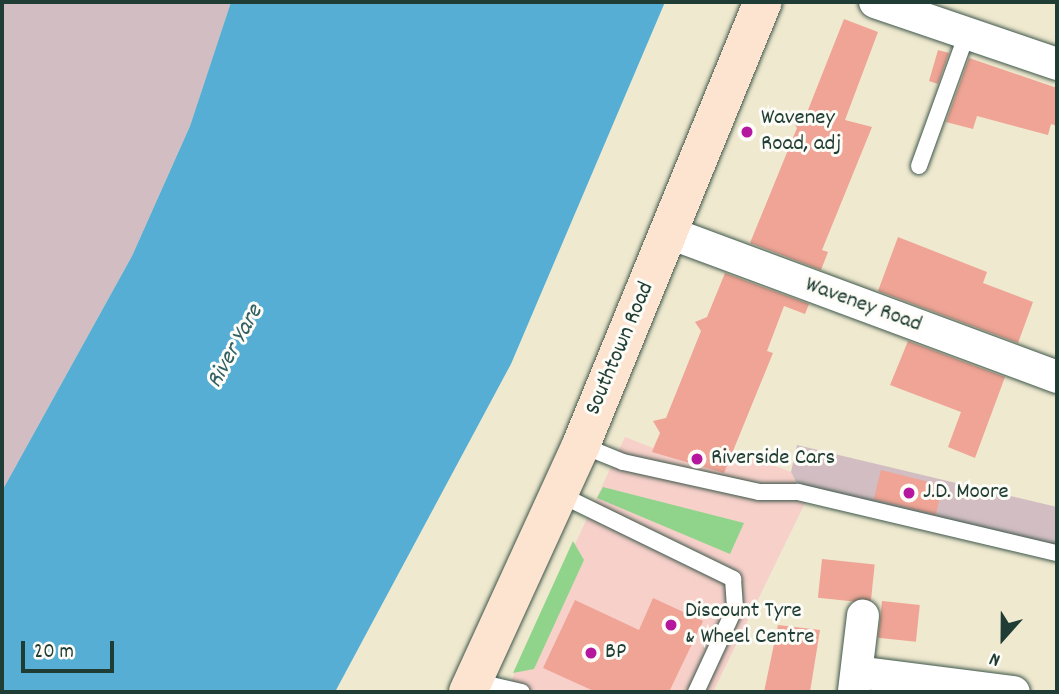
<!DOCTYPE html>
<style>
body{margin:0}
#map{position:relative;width:1059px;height:694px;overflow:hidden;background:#efe9cf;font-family:Dekko,sans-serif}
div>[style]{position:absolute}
.built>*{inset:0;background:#f7d0ca}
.industrial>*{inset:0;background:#d2bec2}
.green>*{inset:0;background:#90d48c}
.water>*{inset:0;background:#57aed4}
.building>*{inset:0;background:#efa495;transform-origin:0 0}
.roads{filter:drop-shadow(0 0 2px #3e574b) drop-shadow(0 0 2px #3e574b)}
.lane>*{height:16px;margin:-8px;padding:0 8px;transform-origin:8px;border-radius:8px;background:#fff}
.street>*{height:32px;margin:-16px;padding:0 16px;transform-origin:16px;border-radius:16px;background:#fff}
.secondary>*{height:38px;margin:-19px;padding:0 19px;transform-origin:19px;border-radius:19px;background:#fde4d1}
.dots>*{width:19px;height:19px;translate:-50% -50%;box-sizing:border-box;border:4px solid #fdfcf7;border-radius:50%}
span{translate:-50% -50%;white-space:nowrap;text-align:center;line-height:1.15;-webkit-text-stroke:6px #fdfcf7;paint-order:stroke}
.poi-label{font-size:23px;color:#1f3d34}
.left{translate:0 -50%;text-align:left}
.street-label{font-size:23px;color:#1f3d34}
.water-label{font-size:24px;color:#305f64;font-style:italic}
.frame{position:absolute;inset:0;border:4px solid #1f3d34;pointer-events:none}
.north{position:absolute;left:968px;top:603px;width:70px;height:70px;-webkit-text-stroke:5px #fdfcf7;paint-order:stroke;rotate:201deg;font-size:19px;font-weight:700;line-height:28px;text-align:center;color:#1f3d34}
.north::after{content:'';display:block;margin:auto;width:24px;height:32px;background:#1f3d34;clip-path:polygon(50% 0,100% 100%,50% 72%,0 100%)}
.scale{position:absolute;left:21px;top:641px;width:93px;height:32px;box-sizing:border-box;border:4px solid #1f3d34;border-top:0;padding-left:9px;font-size:21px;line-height:24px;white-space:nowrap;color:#1f3d34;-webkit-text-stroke:5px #fdfcf7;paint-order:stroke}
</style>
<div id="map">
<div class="built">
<i style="clip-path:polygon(625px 437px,653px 448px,657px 439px,727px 467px,734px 450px,791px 472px,806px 501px,713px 692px,506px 692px)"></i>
</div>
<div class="industrial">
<i style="clip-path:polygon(2px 2px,231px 2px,190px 126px,132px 256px,2px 491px)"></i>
<i style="clip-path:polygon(797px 445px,1057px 507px,1057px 561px,806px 501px,791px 472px)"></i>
</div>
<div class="green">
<i style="clip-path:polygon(603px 487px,744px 523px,730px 554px,597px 498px)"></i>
<i style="clip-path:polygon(573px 541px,584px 560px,534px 669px,513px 673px)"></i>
</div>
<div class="water">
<i style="clip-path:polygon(231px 2px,665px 2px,511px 364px,335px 692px,2px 692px,2px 491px,132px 256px,190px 126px)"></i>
</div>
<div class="building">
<i style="clip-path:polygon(844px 19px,878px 32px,845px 120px,872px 127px,822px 250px,828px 252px,821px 270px,750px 243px,797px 128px,791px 118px,808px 110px)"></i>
<i style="clip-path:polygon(938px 50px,949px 53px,938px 84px,929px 81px)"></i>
<i style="clip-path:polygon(969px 58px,1057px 88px,1057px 126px,1051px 124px,1048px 135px,977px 116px,973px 129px,946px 122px)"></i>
<i style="clip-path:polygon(898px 237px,987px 272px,983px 283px,1033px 302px,1018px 343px,878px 291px)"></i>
<i style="clip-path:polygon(725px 273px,809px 304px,805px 314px,784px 306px,767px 351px,773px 353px,724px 473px,652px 452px,660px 433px,653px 421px,666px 418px,701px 331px,695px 322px,707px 317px)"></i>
<i style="clip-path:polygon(908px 341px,1005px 377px,975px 458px,948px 447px,961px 412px,890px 385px)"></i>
<i style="left:881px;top:470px;width:64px;height:30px;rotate:14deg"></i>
<i style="left:822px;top:559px;width:53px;height:39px;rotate:6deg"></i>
<i style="clip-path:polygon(653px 598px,703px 621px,669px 692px,596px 692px,543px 668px,575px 600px,639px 630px)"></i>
<i style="left:882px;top:601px;width:38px;height:37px;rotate:6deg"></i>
<i style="clip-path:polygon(778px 625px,820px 630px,810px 692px,764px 692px)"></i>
</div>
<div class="roads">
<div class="lane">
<i style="left:919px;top:166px;width:144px;rotate:-70.1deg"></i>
<i style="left:581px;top:445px;width:45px;rotate:22deg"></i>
<i style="left:623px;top:462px;width:139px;rotate:12.4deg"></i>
<i style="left:759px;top:492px;width:39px"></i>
<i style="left:798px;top:492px;width:266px;rotate:13.3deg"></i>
<i style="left:559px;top:494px;width:194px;rotate:26deg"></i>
<i style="left:733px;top:579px;width:29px;rotate:86deg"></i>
<i style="left:735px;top:608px;width:93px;rotate:114.9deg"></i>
<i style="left:474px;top:681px;width:49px;rotate:12.9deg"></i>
</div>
<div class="street">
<i style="left:875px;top:2px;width:192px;rotate:18.8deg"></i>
<i style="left:670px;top:233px;width:413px;rotate:20.4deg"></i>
<i style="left:857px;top:672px;width:158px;rotate:7.3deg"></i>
<i style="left:854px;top:691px;width:76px;rotate:-83.2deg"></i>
</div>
<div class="secondary">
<i style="left:468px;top:692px;width:272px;rotate:-65.4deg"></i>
<i style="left:581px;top:445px;width:479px;rotate:-67.7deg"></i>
</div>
</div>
<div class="dots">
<i style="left:747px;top:132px;background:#b5179e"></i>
<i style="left:697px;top:459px;background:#b5179e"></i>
<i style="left:909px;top:493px;background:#b5179e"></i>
<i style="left:671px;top:625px;background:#b5179e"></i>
<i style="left:591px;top:653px;background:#b5179e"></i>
</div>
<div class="poi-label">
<span class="left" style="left:761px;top:132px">Waveney<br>Road, adj</span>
<span class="left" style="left:711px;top:459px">Riverside Cars</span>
<span class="left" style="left:923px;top:493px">J.D. Moore</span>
<span class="left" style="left:685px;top:625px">Discount Tyre<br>&amp; Wheel Centre</span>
<span class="left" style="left:605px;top:653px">BP</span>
</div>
<div class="street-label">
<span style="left:863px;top:306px;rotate:20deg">Waveney Road</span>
<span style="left:621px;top:349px;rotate:-67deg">Southtown Road</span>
</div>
<div class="water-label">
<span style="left:236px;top:347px;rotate:-61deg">River Yare</span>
</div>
<div class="frame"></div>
<div class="north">N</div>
<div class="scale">20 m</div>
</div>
